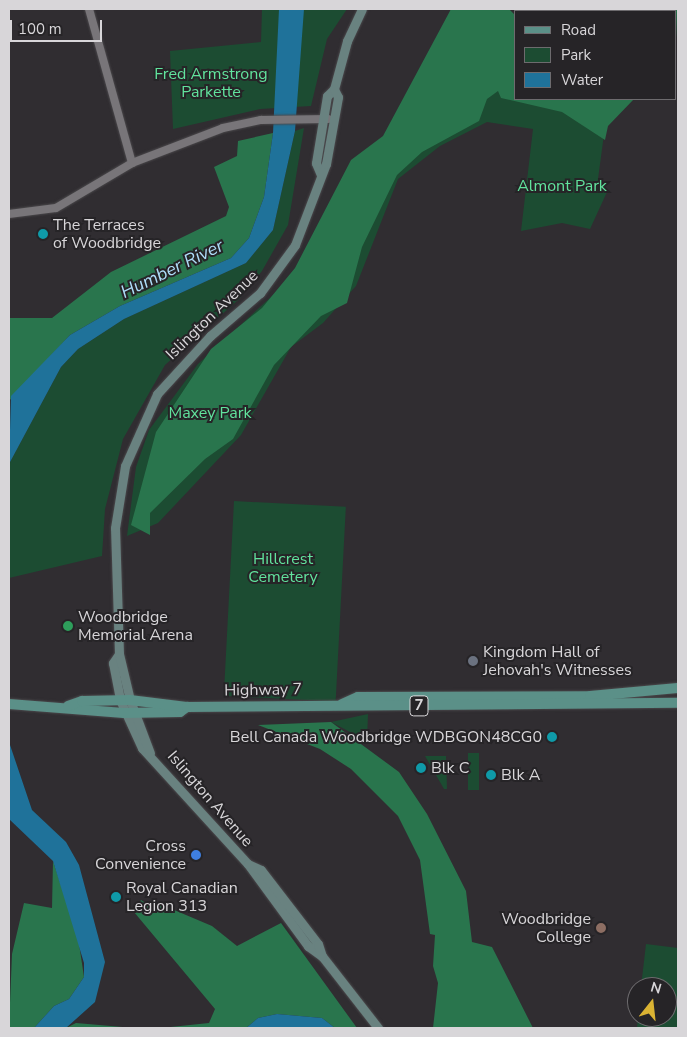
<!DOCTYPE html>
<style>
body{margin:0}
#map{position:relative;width:687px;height:1037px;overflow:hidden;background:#302d31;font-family:"Nunito Sans",sans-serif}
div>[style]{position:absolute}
.green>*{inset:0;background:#1c4c32;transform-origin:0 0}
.forest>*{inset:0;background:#29754d}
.water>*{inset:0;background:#1f729a}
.roads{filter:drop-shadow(0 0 1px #4a484b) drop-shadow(0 0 1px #4a484b)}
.tertiary>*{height:8px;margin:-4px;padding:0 4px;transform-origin:4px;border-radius:4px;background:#787579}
.secondary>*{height:9px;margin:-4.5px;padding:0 4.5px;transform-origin:4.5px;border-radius:4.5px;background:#698280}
.primary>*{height:10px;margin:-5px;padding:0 5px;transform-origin:5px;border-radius:5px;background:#5b9088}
.dots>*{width:14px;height:14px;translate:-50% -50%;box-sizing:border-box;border:2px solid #262427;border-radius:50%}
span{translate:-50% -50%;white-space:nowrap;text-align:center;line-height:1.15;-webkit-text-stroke:4px #262427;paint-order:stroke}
.shield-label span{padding:1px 4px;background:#262427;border:1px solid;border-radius:4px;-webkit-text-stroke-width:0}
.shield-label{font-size:15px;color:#d8d6d9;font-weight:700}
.park-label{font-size:16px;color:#61e39d}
.poi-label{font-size:16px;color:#d8d6d9}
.left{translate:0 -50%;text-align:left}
.right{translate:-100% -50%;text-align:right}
.street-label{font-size:16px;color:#d8d6d9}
.water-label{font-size:18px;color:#aedcf8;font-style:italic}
.frame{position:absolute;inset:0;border:10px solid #d8d6d9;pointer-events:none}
.legend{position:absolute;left:514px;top:10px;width:162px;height:90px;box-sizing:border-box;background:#262427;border:1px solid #6d6b6e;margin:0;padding:6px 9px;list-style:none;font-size:15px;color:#d8d6d9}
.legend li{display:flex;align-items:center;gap:10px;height:25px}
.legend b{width:25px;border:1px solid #6d6b6e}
.north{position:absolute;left:627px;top:977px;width:50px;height:50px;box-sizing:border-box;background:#262427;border:1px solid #6d6b6e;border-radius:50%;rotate:16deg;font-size:14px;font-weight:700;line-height:20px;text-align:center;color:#d8d6d9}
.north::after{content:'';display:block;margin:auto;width:18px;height:22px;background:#dab333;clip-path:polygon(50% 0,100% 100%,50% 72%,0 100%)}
.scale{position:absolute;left:10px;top:20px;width:92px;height:22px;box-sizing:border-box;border:2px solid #d8d6d9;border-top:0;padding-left:6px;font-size:15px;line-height:18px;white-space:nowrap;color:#d8d6d9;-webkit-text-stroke:4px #262427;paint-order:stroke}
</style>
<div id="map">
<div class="green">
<i style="clip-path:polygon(262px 9px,347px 9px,327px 39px,311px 106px,260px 109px,173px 129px,170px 51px,261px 42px)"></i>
<i style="clip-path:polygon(495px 41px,516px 99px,632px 99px,605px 127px,598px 179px,607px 192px,590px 229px,562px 223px,521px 231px,533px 129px,487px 122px,440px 146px,398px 179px,356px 286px,323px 323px,291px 347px,241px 435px,158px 523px,127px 536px,136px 467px,149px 430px,198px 364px,295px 275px)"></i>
<i style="clip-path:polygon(304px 128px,288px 225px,262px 271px,238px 300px,165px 365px,123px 439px,105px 509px,102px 556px,9px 578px,9px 464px,61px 367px,78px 349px,124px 319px,246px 263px,273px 230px,295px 131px)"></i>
<i style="left:234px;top:501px;width:112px;height:195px;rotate:3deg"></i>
<i style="clip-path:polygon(368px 714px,367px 741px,331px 722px)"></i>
<i style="left:479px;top:753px;width:37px;height:11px;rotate:90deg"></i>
<i style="clip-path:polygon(425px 756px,446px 756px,447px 789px,444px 789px)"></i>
<i style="clip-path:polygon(646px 944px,678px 948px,678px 1028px,637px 1028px,638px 1017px,667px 1017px,667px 987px,641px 987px)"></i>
</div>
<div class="forest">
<i style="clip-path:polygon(451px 9px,509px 9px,516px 16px,516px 99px,634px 99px,608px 126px,605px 140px,562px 112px,501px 98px,498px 91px,487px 99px,479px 121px,422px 152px,397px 175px,362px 247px,347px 303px,321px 316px,274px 365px,233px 439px,205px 459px,150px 513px,150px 535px,131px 525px,156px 432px,211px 349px,262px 308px,295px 268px,351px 160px,383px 136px)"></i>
<i style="clip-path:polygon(611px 9px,678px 9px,678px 66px,676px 11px)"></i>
<i style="clip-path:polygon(273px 133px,264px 197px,249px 238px,231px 258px,120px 306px,70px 335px,9px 401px,9px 318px,52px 318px,111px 272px,226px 216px,229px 207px,214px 167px,237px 156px,238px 141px)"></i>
<i style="clip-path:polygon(331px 722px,399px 772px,427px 814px,466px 891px,472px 942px,492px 947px,533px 1028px,433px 1028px,438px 983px,433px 966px,435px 935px,430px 934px,420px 860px,398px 816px,351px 769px,320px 749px,258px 725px)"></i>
<i style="clip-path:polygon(53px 861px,78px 937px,84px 977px,69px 999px,54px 1006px,34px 1028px,9px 1028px,12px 954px,24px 903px,52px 908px)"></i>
<i style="clip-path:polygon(141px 900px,156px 910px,160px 904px,212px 926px,237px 946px,281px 923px,357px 1028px,335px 1028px,322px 1018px,277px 1014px,258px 1018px,246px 1028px,161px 1028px,209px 1023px,215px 1009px,134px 912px)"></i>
<i style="clip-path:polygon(76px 1023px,134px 1028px,66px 1028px)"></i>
</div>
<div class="water">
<i style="clip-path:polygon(279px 9px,304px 9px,295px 131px,273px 230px,246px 263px,124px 319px,78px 349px,61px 367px,9px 464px,11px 396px,70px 335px,120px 306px,231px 258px,249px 238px,264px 197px,273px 133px)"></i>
<i style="clip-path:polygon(9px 742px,32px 810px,66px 842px,79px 865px,105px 962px,95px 1002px,66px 1028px,34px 1028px,54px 1006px,69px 999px,84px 977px,84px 963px,53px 861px,9px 819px)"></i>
<i style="clip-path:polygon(277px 1014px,322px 1018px,335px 1028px,246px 1028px,258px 1018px)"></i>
</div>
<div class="roads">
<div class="tertiary">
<i style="left:89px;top:9px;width:160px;rotate:74.4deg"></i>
<i style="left:9px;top:214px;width:47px;rotate:-7.3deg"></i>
<i style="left:56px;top:208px;width:88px;rotate:-30.6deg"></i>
<i style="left:132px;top:163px;width:97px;rotate:-21deg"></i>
<i style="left:223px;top:128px;width:39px;rotate:-12deg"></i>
<i style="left:261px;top:120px;width:67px;rotate:-0.9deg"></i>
</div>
<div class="secondary">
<i style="left:321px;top:175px;width:13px;rotate:-113deg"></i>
<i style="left:316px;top:163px;width:68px;rotate:-80.7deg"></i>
<i style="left:327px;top:96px;width:10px;rotate:-45deg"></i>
<i style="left:334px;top:89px;width:50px;rotate:-74.8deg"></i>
<i style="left:347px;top:41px;width:35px;rotate:-65deg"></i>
<i style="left:119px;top:654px;width:11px;rotate:124deg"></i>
<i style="left:113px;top:663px;width:38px;rotate:79deg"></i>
<i style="left:120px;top:700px;width:53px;rotate:65.4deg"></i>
<i style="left:142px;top:748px;width:157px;rotate:47.6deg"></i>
<i style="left:248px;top:864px;width:102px;rotate:53.8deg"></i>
<i style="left:308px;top:946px;width:17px;rotate:36deg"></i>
<i style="left:322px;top:956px;width:91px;rotate:52.1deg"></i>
<i style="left:150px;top:753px;width:57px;rotate:-110.7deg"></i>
<i style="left:130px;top:700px;width:47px;rotate:-103.4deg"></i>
<i style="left:119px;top:654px;width:126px;rotate:-91.8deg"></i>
<i style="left:115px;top:528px;width:63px;rotate:-80.8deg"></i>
<i style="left:125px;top:466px;width:79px;rotate:-66deg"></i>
<i style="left:157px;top:394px;width:79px;rotate:-47.6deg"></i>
<i style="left:210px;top:336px;width:66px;rotate:-40.7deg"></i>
<i style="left:260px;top:293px;width:59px;rotate:-53.9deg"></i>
<i style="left:295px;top:245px;width:87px;rotate:-69.1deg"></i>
<i style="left:326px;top:164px;width:68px;rotate:-79.8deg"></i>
<i style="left:338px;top:97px;width:9px;rotate:-117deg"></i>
<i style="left:248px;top:864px;width:14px;rotate:25deg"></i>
<i style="left:261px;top:870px;width:93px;rotate:52.4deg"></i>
<i style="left:318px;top:944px;width:13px;rotate:72deg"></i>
</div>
<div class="primary">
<i style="left:9px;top:704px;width:115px;rotate:4.5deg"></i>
<i style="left:124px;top:713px;width:56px;rotate:-1deg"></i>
<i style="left:180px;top:712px;width:9px;rotate:-36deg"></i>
<i style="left:342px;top:704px;width:17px;rotate:-24deg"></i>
<i style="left:358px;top:697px;width:232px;rotate:-0.2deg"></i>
<i style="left:590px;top:696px;width:88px;rotate:-5.2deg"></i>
<i style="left:68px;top:706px;width:15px;rotate:-20deg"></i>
<i style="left:82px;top:701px;width:48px;rotate:-1.2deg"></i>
<i style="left:130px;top:700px;width:57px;rotate:7deg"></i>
<i style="left:187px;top:707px;width:491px;rotate:-0.5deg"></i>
</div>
</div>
<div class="dots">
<i style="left:43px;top:234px;background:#0f9aa8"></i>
<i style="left:68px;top:626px;background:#2e9e5b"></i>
<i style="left:473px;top:661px;background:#6b7280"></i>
<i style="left:552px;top:737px;background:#0f9aa8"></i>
<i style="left:421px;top:768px;background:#0f9aa8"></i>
<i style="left:491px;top:775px;background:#0f9aa8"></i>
<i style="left:196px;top:855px;background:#3f7fe0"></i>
<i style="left:116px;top:897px;background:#0f9aa8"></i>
<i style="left:601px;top:928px;background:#8d6e63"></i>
</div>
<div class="shield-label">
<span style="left:419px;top:706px">7</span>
</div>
<div class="park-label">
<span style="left:211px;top:83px">Fred Armstrong<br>Parkette</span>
<span style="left:562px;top:186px">Almont Park</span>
<span style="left:210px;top:413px">Maxey Park</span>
<span style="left:283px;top:568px">Hillcrest<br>Cemetery</span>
</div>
<div class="poi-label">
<span class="left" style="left:53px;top:234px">The Terraces<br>of Woodbridge</span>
<span class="left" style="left:78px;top:626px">Woodbridge<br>Memorial Arena</span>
<span class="left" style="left:483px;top:661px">Kingdom Hall of<br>Jehovah's Witnesses</span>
<span class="right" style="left:542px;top:737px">Bell Canada Woodbridge WDBGON48CG0</span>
<span class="left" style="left:431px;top:768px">Blk C</span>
<span class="left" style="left:501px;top:775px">Blk A</span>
<span class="right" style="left:186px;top:855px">Cross<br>Convenience</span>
<span class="left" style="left:126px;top:897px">Royal Canadian<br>Legion 313</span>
<span class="right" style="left:591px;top:928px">Woodbridge<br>College</span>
</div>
<div class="street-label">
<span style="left:212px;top:315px;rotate:-44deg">Islington Avenue</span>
<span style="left:263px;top:690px;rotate:-1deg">Highway 7</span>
<span style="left:210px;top:799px;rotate:49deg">Islington Avenue</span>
</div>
<div class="water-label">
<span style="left:172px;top:269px;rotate:-26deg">Humber River</span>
</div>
<div class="frame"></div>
<ul class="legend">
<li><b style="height:6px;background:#5b9088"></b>Road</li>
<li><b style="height:14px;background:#1c4c32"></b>Park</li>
<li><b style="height:14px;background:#1f729a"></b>Water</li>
</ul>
<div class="north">N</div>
<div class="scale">100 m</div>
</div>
